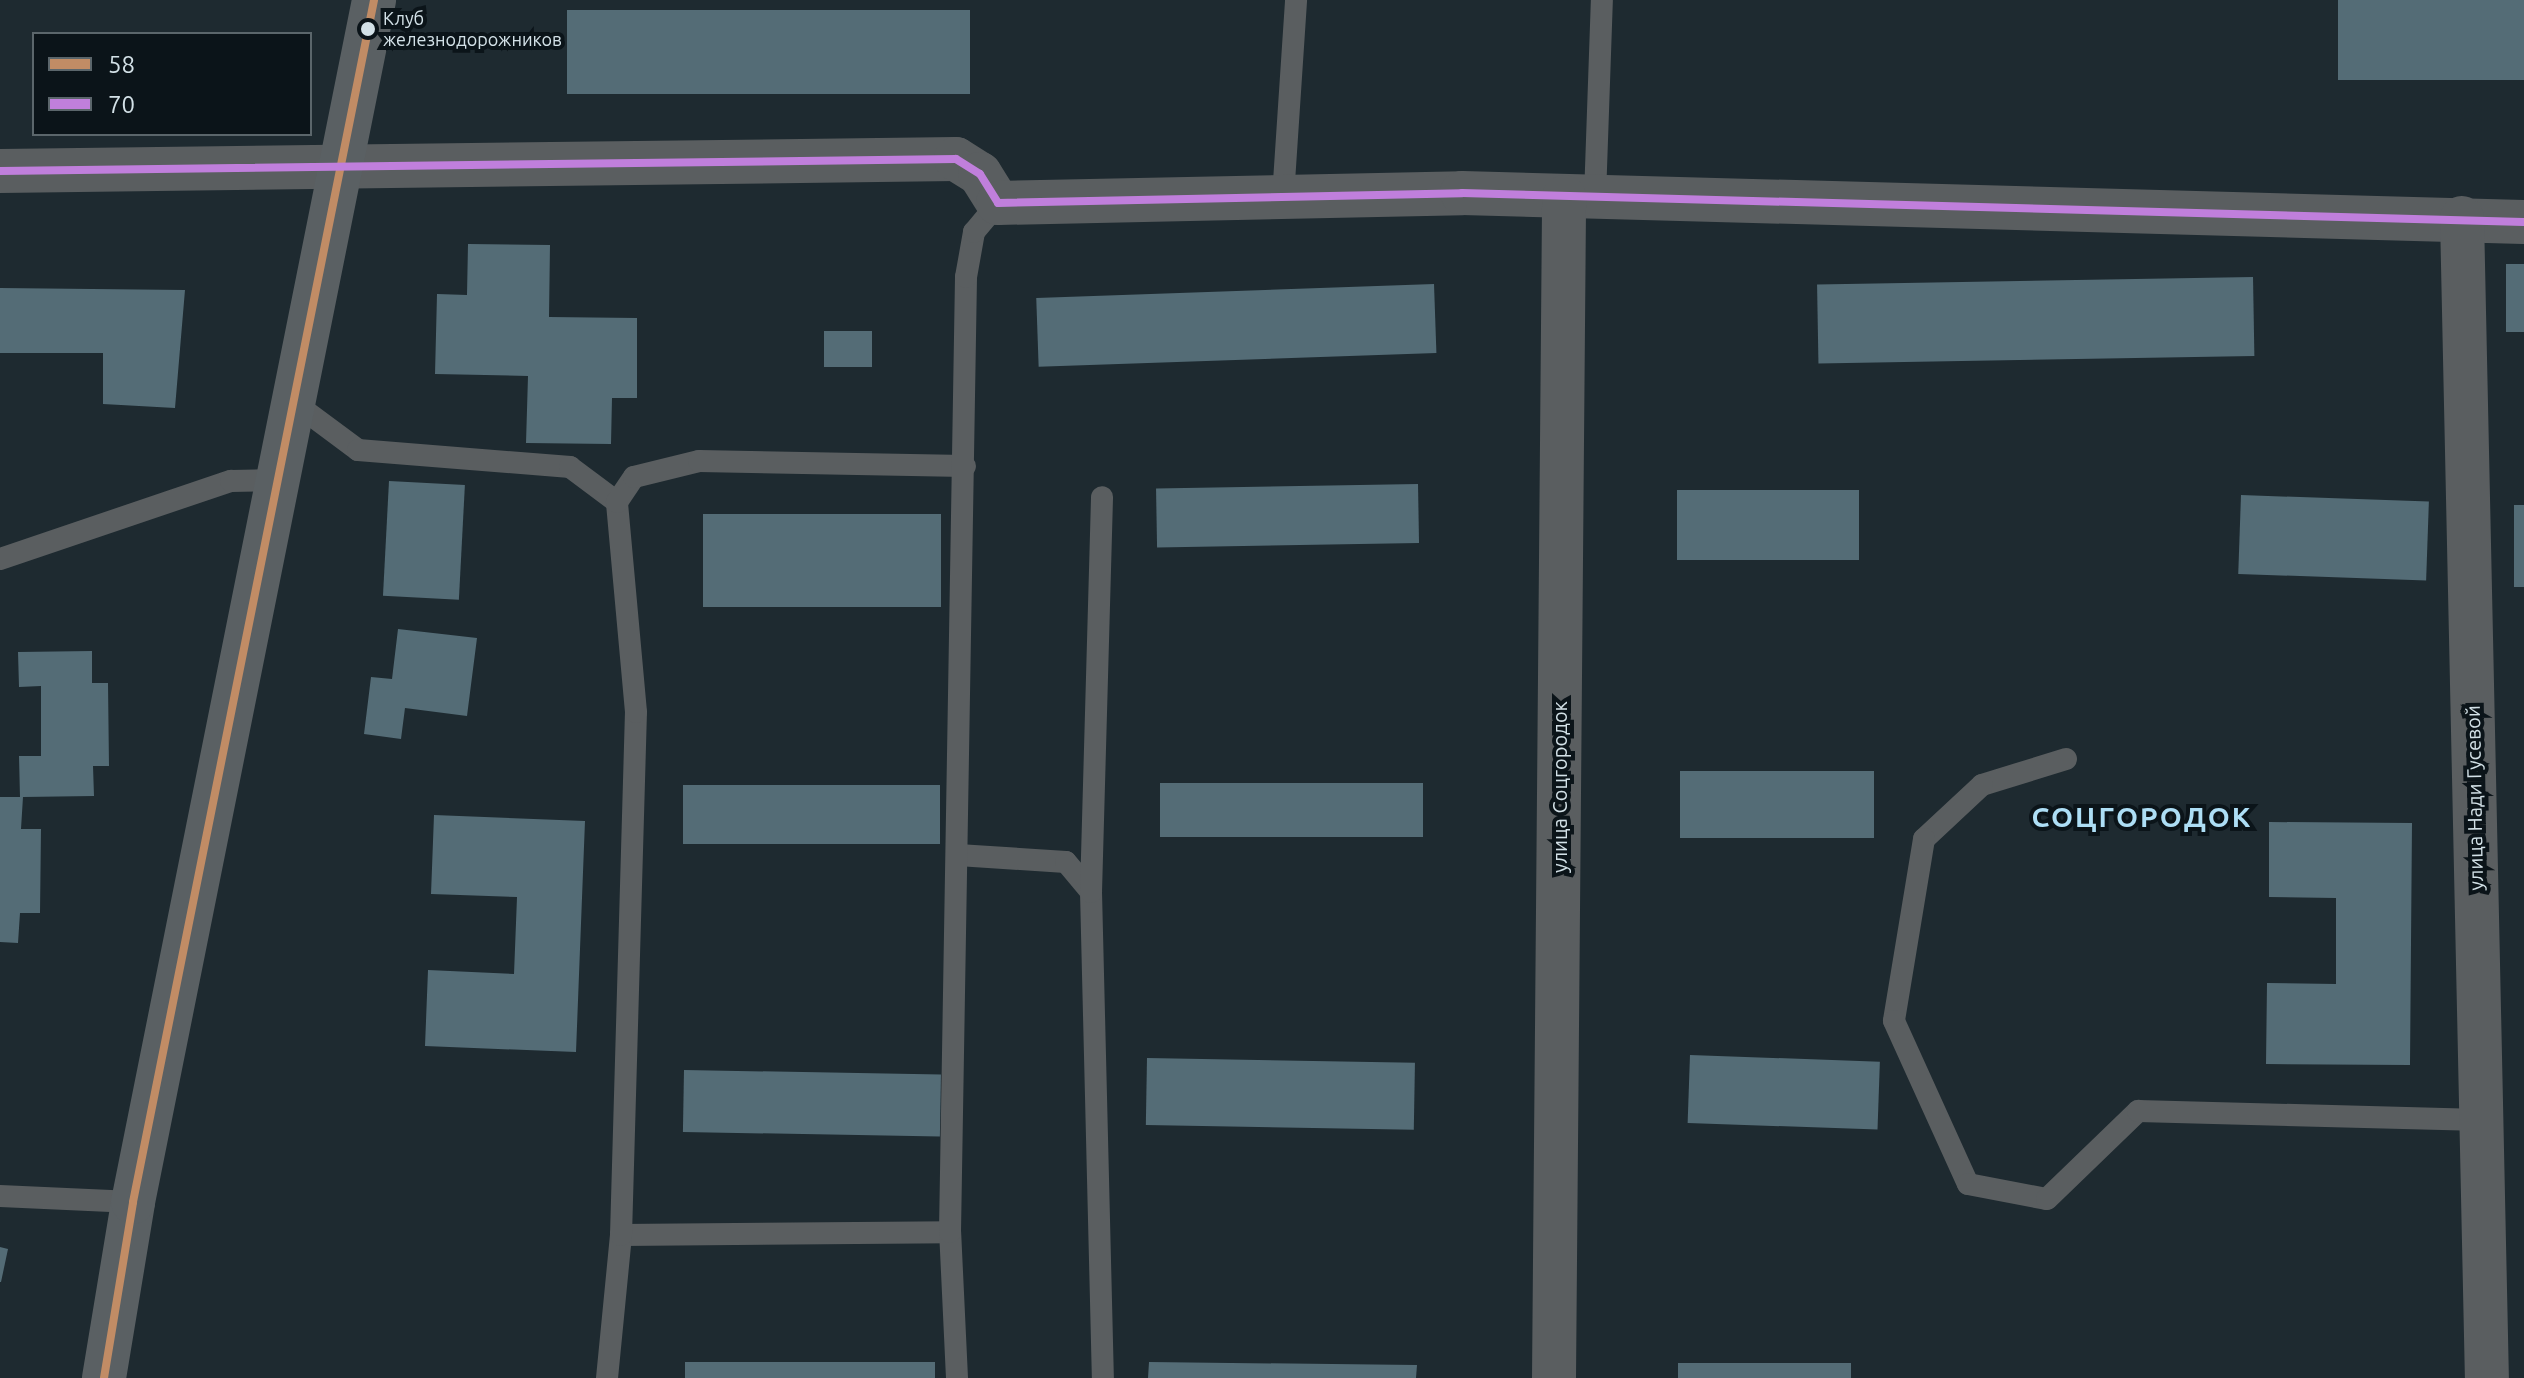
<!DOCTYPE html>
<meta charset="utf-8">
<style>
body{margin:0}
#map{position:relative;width:2524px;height:1378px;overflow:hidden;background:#1e2a30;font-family:Ubuntu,sans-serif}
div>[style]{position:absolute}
.building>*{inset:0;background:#546c76;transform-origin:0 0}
.lane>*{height:22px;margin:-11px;padding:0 11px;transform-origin:11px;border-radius:11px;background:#5a5e60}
.street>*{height:44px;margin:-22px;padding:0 22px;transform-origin:22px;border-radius:22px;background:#5a5e60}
.secondary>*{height:44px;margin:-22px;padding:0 22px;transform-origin:22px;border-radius:22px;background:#5a6063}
.bus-1>*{height:8px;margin:-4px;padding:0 4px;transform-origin:4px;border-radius:4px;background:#c18c65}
.bus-2>*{height:8px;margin:-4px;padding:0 4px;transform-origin:4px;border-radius:4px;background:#c07fdc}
.dots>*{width:22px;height:22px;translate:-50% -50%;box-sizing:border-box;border:4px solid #0b1419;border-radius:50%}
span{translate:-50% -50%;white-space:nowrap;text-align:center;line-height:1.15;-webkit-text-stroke:8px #0b1419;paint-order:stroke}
.bus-label{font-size:18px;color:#d3e1e7}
.left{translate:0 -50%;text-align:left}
.street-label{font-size:20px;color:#d3e1e7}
.district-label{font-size:28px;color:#addef5;font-weight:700;letter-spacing:2px}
.legend{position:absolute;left:32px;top:32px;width:280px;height:104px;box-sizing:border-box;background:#0b1419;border:2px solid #5b666b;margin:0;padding:10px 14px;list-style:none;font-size:24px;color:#d3e1e7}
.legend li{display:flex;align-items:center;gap:16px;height:40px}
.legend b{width:40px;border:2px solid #5b666b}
</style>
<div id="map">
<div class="building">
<i style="left:2338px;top:0;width:186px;height:80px"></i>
<i style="left:567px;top:10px;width:403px;height:84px"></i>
<i style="clip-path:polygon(468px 244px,550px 245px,549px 317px,637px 318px,637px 398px,612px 398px,611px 444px,526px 443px,528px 376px,435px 374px,437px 294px,467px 295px)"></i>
<i style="left:2506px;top:264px;width:18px;height:68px"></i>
<i style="left:2253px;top:277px;width:79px;height:436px;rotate:89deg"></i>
<i style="left:1434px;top:284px;width:69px;height:398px;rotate:88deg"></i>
<i style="clip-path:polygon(0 288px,185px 290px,175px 408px,103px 404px,103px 353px,0 353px)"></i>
<i style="left:872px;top:331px;width:36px;height:48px;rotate:90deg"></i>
<i style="left:389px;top:481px;width:76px;height:115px;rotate:3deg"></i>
<i style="left:1418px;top:484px;width:59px;height:262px;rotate:89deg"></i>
<i style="left:1859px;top:490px;width:70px;height:182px;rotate:90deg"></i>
<i style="left:2241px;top:495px;width:188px;height:79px;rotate:2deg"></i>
<i style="left:2514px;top:505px;width:10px;height:82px"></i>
<i style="left:703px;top:514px;width:238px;height:93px"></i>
<i style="clip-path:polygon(398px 629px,477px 638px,467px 716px,405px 708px,401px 739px,364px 734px,371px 677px,392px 679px)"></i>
<i style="clip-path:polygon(92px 651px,92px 683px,108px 683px,109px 766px,93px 766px,94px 796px,23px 797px,21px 829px,41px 829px,40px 913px,20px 913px,18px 943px,0 942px,0 797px,20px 797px,19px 756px,41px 756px,41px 686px,19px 687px,18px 652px)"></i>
<i style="left:1874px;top:771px;width:67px;height:194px;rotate:90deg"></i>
<i style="left:1423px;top:783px;width:54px;height:263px;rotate:90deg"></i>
<i style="left:683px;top:785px;width:257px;height:59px"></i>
<i style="clip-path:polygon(434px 815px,585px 821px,576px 1052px,425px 1046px,428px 970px,514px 974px,517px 897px,431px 894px)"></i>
<i style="clip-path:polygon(2269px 822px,2412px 823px,2410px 1065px,2266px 1064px,2267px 983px,2336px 984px,2336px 898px,2269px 897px)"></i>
<i style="left:1690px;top:1055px;width:190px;height:68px;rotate:2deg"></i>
<i style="left:1147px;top:1058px;width:268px;height:67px;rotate:1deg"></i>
<i style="left:684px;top:1070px;width:257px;height:62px;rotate:1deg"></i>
<i style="clip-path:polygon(0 1247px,8px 1249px,1px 1282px,0 1282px)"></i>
<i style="left:685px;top:1362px;width:250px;height:16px"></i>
<i style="clip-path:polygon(1149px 1362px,1417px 1365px,1416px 1378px,1148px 1378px)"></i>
<i style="left:1678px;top:1363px;width:173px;height:15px"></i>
</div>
<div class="lane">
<i style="left:1283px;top:197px;width:197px;rotate:-86.2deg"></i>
<i style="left:1595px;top:197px;width:197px;rotate:-88deg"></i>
<i style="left:292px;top:401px;width:82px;rotate:36.6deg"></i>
<i style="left:358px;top:450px;width:213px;rotate:4.6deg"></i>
<i style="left:570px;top:467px;width:59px;rotate:36.7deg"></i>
<i style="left:0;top:559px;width:244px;rotate:-18.7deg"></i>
<i style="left:231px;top:481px;width:46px;rotate:-1.2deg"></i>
<i style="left:2066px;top:759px;width:88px;rotate:162.8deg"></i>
<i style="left:1982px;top:785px;width:79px;rotate:137deg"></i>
<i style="left:1924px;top:839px;width:184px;rotate:99.4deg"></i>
<i style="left:1894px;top:1021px;width:179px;rotate:65.6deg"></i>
<i style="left:1968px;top:1184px;width:80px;rotate:10.8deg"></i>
<i style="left:2047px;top:1199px;width:127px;rotate:-44deg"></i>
<i style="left:2138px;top:1111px;width:343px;rotate:1.5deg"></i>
<i style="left:958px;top:855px;width:108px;rotate:3.7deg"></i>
<i style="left:1066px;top:862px;width:39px;rotate:50deg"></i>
<i style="left:1091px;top:892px;width:486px;rotate:88.6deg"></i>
<i style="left:1091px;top:892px;width:395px;rotate:-88.4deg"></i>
<i style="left:0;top:1196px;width:133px;rotate:2.6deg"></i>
<i style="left:621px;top:1235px;width:329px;rotate:-0.5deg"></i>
<i style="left:607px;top:1378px;width:144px;rotate:-84.4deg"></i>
<i style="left:621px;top:1235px;width:523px;rotate:-88.36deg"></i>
<i style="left:636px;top:712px;width:211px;rotate:-95.2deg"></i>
<i style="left:617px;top:502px;width:30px;rotate:-56deg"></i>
<i style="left:634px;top:477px;width:67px;rotate:-13.8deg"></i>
<i style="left:699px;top:461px;width:266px;rotate:1.1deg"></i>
<i style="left:957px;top:1378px;width:146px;rotate:-92.7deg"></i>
<i style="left:950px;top:1232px;width:955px;rotate:-89.04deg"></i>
<i style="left:966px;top:277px;width:46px;rotate:-79.9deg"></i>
<i style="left:974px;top:232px;width:38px;rotate:-50deg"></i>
</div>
<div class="street">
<i style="left:0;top:171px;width:956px;rotate:-0.72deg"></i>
<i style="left:956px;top:159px;width:28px;rotate:32deg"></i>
<i style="left:980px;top:174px;width:34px;rotate:58deg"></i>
<i style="left:998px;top:203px;width:464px;rotate:-1.2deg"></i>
<i style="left:1462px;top:193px;width:1062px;rotate:1.56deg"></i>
<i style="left:2462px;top:218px;width:1160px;rotate:88.77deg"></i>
<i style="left:1554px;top:1378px;width:1181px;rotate:-89.51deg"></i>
</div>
<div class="secondary">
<i style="left:104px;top:1378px;width:178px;rotate:-80.6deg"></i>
<i style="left:133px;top:1202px;width:1226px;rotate:-78.66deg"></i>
</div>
<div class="bus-1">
<i style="left:104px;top:1378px;width:178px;rotate:-80.6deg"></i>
<i style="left:133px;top:1202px;width:1226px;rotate:-78.66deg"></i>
</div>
<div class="bus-2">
<i style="left:0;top:171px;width:956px;rotate:-0.72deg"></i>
<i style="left:956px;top:159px;width:28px;rotate:32deg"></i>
<i style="left:980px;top:174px;width:34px;rotate:58deg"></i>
<i style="left:998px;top:203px;width:464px;rotate:-1.2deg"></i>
<i style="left:1462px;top:193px;width:1062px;rotate:1.56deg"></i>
</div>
<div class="dots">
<i style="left:368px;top:29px;background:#d3e1e7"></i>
</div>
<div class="bus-label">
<span class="left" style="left:383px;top:29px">Клуб<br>железнодорожников</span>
</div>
<div class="street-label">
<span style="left:1559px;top:787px;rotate:-90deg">улица Соцгородок</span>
<span style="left:2474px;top:798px;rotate:-91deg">улица Нади Гусевой</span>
</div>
<div class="district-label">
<span style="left:2142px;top:817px">СОЦГОРОДОК</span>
</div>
<ul class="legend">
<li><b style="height:10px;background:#c18c65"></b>58</li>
<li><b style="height:10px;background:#c07fdc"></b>70</li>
</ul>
</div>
